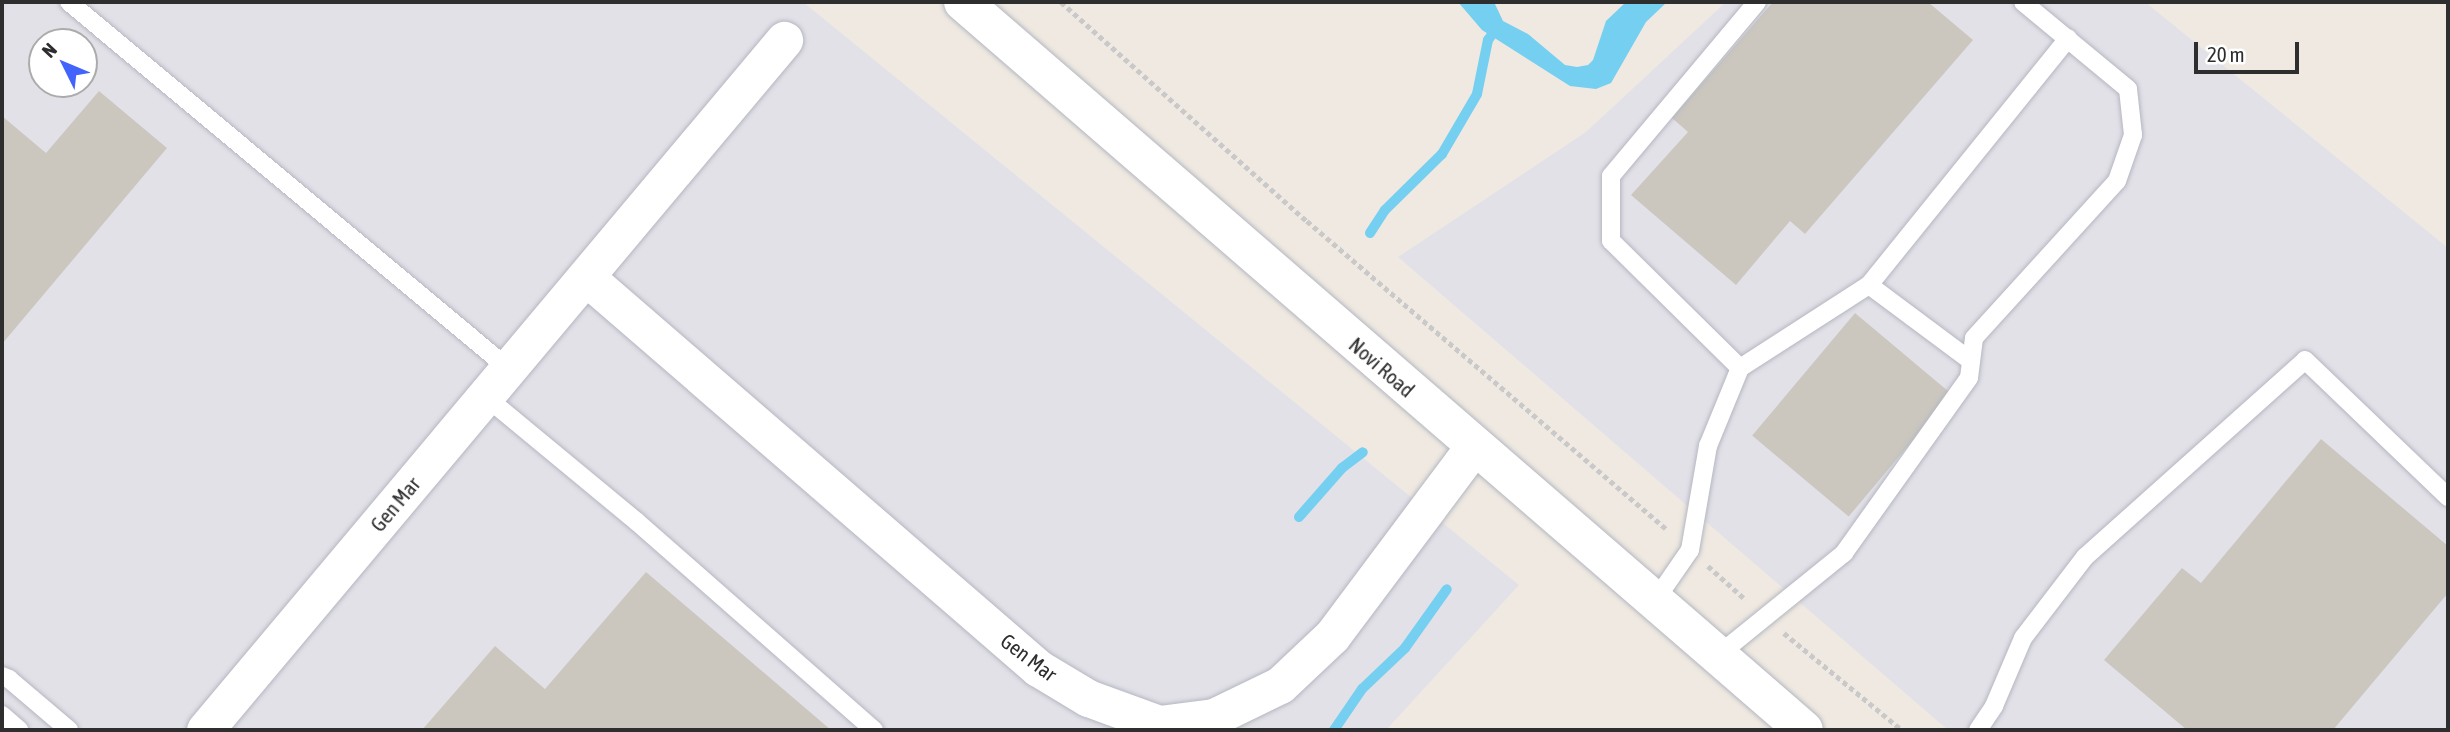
<!DOCTYPE html>
<style>
body{margin:0}
#map{position:relative;width:2450px;height:732px;overflow:hidden;background:#efe9e1;font-family:"Asap Condensed",sans-serif}
div>[style]{position:absolute}
.industrial>*{inset:0;background:#e3e1e8}
.water>*{inset:0;background:#75cff0}
.stream>*{height:10px;margin:-5px;padding:0 5px;transform-origin:5px;border-radius:5px;background:#75cff0}
.building>*{inset:0;background:#cbc7bf;transform-origin:0 0}
.path>*{height:4.5px;margin-top:-2.25px;transform-origin:0;background:repeating-linear-gradient(90deg,#c9c9c9 0 5px,transparent 0 8.5px)}
.roads{filter:drop-shadow(0 0 2px #b4b7c1) drop-shadow(0 0 2px #b4b7c1)}
.lane>*{height:18px;margin:-9px;padding:0 9px;transform-origin:9px;border-radius:9px;background:#fff}
.street>*{height:37px;margin:-18.5px;padding:0 18.5px;transform-origin:18.5px;border-radius:18.5px;background:#fff}
.secondary>*{height:38px;margin:-19px;padding:0 19px;transform-origin:19px;border-radius:19px;background:#fff}
span{translate:-50% -50%;white-space:nowrap;text-align:center;line-height:1.15;-webkit-text-stroke:5px #fff;paint-order:stroke}
.street-label{font-size:21px;color:#2e2e2e}
.frame{position:absolute;inset:0;border:4px solid #2e2e2e;pointer-events:none}
.north{position:absolute;left:28px;top:28px;width:70px;height:70px;box-sizing:border-box;background:#fff;border:2px solid #ababab;border-radius:50%;rotate:313deg;font-size:19px;font-weight:700;line-height:28px;text-align:center;color:#2e2e2e}
.north::after{content:'';display:block;margin:auto;width:24px;height:32px;background:#4264fb;clip-path:polygon(50% 0,100% 100%,50% 72%,0 100%)}
.scale{position:absolute;left:2194px;top:42px;width:105px;height:32px;box-sizing:border-box;border:4px solid #2e2e2e;border-top:0;padding-left:9px;font-size:21px;line-height:24px;white-space:nowrap;color:#2e2e2e;-webkit-text-stroke:5px #fff;paint-order:stroke}
</style>
<div id="map">
<div class="industrial">
<i style="clip-path:polygon(evenodd,2px 2px,803px 2px,1519px 585px,1386px 730px,2px 730px,2px 2px,42px 42px,84px 42px,84px 84px,42px 84px,42px 42px)"></i>
<i style="clip-path:polygon(1726px 2px,2145px 2px,2448px 248px,2448px 730px,1948px 730px,1398px 257px,1586px 132px)"></i>
</div>
<div class="water">
<i style="clip-path:polygon(1458px 2px,1494px 2px,1503px 21px,1528px 34px,1565px 65px,1577px 67px,1588px 65px,1593px 60px,1606px 21px,1626px 2px,1667px 2px,1646px 22px,1611px 83px,1596px 89px,1570px 86px,1482px 30px)"></i>
</div>
<div class="stream">
<i style="left:1370px;top:233px;width:27px;rotate:-57deg"></i>
<i style="left:1385px;top:210px;width:80px;rotate:-44.5deg"></i>
<i style="left:1442px;top:154px;width:69px;rotate:-59.7deg"></i>
<i style="left:1477px;top:94px;width:55px;rotate:-78.5deg"></i>
<i style="left:1488px;top:40px;width:17px;rotate:-54deg"></i>
<i style="left:1299px;top:517px;width:65px;rotate:-48.7deg"></i>
<i style="left:1342px;top:468px;width:26px;rotate:-37deg"></i>
<i style="left:1334px;top:730px;width:50px;rotate:-55.7deg"></i>
<i style="left:1362px;top:689px;width:59px;rotate:-43.6deg"></i>
<i style="left:1405px;top:648px;width:72px;rotate:-54.6deg"></i>
</div>
<div class="building">
<i style="clip-path:polygon(1773px 2px,1928px 2px,1973px 40px,1805px 234px,1790px 221px,1736px 285px,1631px 195px,1688px 132px,1672px 118px)"></i>
<i style="clip-path:polygon(99px 91px,167px 148px,2px 344px,2px 116px,46px 153px)"></i>
<i style="left:1855px;top:313px;width:126px;height:160px;rotate:40deg"></i>
<i style="clip-path:polygon(2321px 439px,2448px 546px,2448px 593px,2333px 730px,2187px 730px,2104px 660px,2182px 568px,2201px 583px)"></i>
<i style="clip-path:polygon(646px 572px,831px 730px,422px 730px,495px 646px,545px 689px)"></i>
</div>
<div class="path">
<i style="left:1061px;top:2px;width:329px;rotate:41.7deg"></i>
<i style="left:1307px;top:221px;width:474px;rotate:40.6deg"></i>
<i style="left:1708px;top:566px;width:51px;rotate:41.8deg"></i>
<i style="left:1784px;top:633px;width:153px;rotate:39.4deg"></i>
</div>
<div class="roads">
<div class="lane">
<i style="left:69px;top:2px;width:573px;rotate:39.83deg"></i>
<i style="left:1869px;top:285px;width:127px;rotate:36.7deg"></i>
<i style="left:1740px;top:368px;width:153px;rotate:-32.8deg"></i>
<i style="left:1869px;top:285px;width:317px;rotate:-51.1deg"></i>
<i style="left:486px;top:397px;width:195px;rotate:39.6deg"></i>
<i style="left:636px;top:521px;width:317px;rotate:41.3deg"></i>
<i style="left:1654px;top:602px;width:63px;rotate:-55.3deg"></i>
<i style="left:1690px;top:550px;width:106px;rotate:-80.2deg"></i>
<i style="left:1708px;top:446px;width:84px;rotate:-67.7deg"></i>
<i style="left:1740px;top:368px;width:181px;rotate:-135.4deg"></i>
<i style="left:1611px;top:241px;width:65px;rotate:-90deg"></i>
<i style="left:1611px;top:176px;width:227px;rotate:-50deg"></i>
<i style="left:1717px;top:656px;width:164px;rotate:-39deg"></i>
<i style="left:1844px;top:553px;width:215px;rotate:-54.5deg"></i>
<i style="left:1969px;top:378px;width:40px;rotate:-82.9deg"></i>
<i style="left:1974px;top:338px;width:212px;rotate:-47.7deg"></i>
<i style="left:2117px;top:181px;width:49px;rotate:-70.8deg"></i>
<i style="left:2133px;top:135px;width:46px;rotate:-96.2deg"></i>
<i style="left:2128px;top:89px;width:136px;rotate:-140.4deg"></i>
<i style="left:2px;top:676px;width:8px;rotate:23deg"></i>
<i style="left:9px;top:679px;width:79px;rotate:40.4deg"></i>
<i style="left:2px;top:715px;width:23px;rotate:41deg"></i>
<i style="left:1978px;top:730px;width:29px;rotate:-56deg"></i>
<i style="left:1994px;top:706px;width:74px;rotate:-66.9deg"></i>
<i style="left:2023px;top:638px;width:102px;rotate:-52.6deg"></i>
<i style="left:2085px;top:557px;width:295px;rotate:-41.8deg"></i>
<i style="left:2305px;top:360px;width:198px;rotate:43.8deg"></i>
</div>
<div class="street">
<i style="left:586px;top:277px;width:598px;rotate:40.86deg"></i>
<i style="left:1038px;top:668px;width:58px;rotate:31deg"></i>
<i style="left:1088px;top:698px;width:76px;rotate:20.1deg"></i>
<i style="left:1159px;top:724px;width:55px;rotate:-7.3deg"></i>
<i style="left:1214px;top:717px;width:73px;rotate:-25.9deg"></i>
<i style="left:1280px;top:685px;width:71px;rotate:-43.3deg"></i>
<i style="left:1332px;top:636px;width:237px;rotate:-53.2deg"></i>
<i style="left:205px;top:730px;width:901px;rotate:-50deg"></i>
</div>
<div class="secondary">
<i style="left:963px;top:2px;width:1112px;rotate:40.88deg"></i>
</div>
</div>
<div class="street-label">
<span style="left:1382px;top:367px;rotate:41deg">Novi Road</span>
<span style="left:395px;top:504px;rotate:-50deg">Gen Mar</span>
<span style="left:1029px;top:657px;rotate:37deg">Gen Mar</span>
</div>
<div class="frame"></div>
<div class="north">N</div>
<div class="scale">20 m</div>
</div>
